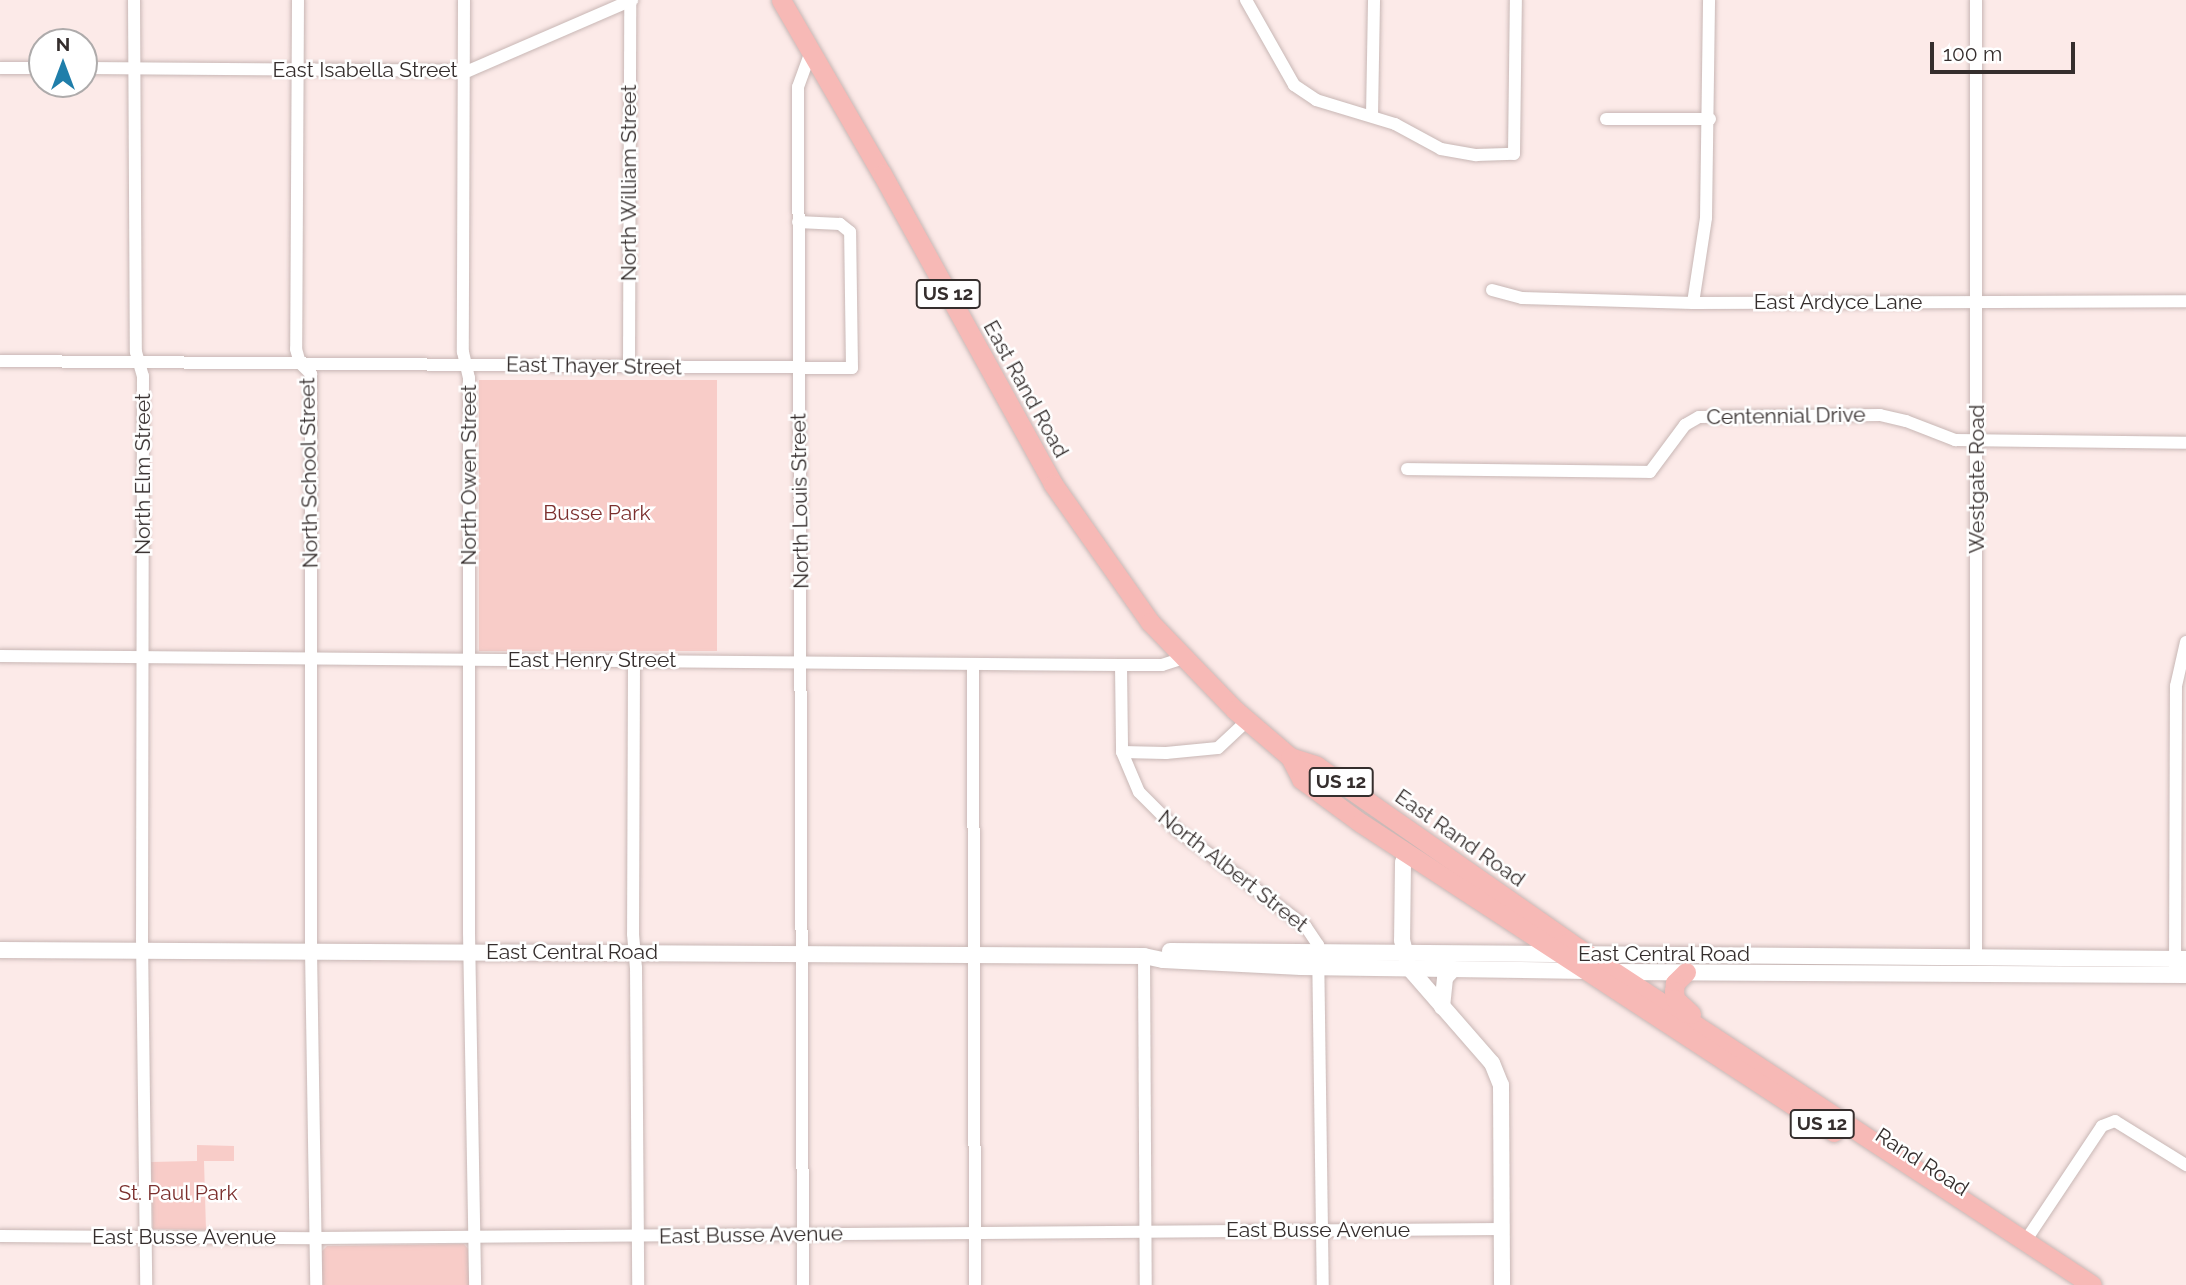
<!DOCTYPE html>
<style>
body{margin:0}
#map{position:relative;width:2186px;height:1285px;overflow:hidden;background:#fceae8;font-family:Raleway,sans-serif}
div>[style]{position:absolute}
.green>*{inset:0;background:#f8ccc8;transform-origin:0 0}
.roads{filter:drop-shadow(0 0 2px #c8b7b5) drop-shadow(0 0 2px #c8b7b5)}
.street>*{height:12px;margin:-6px;padding:0 6px;transform-origin:6px;border-radius:6px;background:#fff}
.secondary>*{height:16px;margin:-8px;padding:0 8px;transform-origin:8px;border-radius:8px;background:#fff}
.primary>*{height:19px;margin:-9.5px;padding:0 9.5px;transform-origin:9.5px;border-radius:9.5px;background:#f7b9b6}
span{translate:-50% -50%;white-space:nowrap;text-align:center;line-height:1.15;-webkit-text-stroke:5px #fff;paint-order:stroke}
.shield-label span{padding:2px 5px;background:#fff;border:2px solid;border-radius:5px;-webkit-text-stroke-width:0}
.shield-label{font-size:19px;color:#352e2d;font-weight:700}
.street-label{font-size:21px;color:#352e2d}
.park-label{font-size:21px;color:#7c302e}
.north{position:absolute;left:28px;top:28px;width:70px;height:70px;box-sizing:border-box;background:#fff;border:2px solid #aeabab;border-radius:50%;rotate:0deg;font-size:19px;font-weight:700;line-height:28px;text-align:center;color:#352e2d}
.north::after{content:'';display:block;margin:auto;width:24px;height:32px;background:#1f7eaa;clip-path:polygon(50% 0,100% 100%,50% 72%,0 100%)}
.scale{position:absolute;left:1930px;top:42px;width:145px;height:32px;box-sizing:border-box;border:4px solid #352e2d;border-top:0;padding-left:9px;font-size:21px;line-height:24px;white-space:nowrap;color:#352e2d;-webkit-text-stroke:5px #fff;paint-order:stroke}
</style>
<div id="map">
<div class="green">
<i style="left:479px;top:380px;width:238px;height:271px"></i>
<i style="clip-path:polygon(197px 1145px,234px 1146px,234px 1161px,204px 1161px,206px 1230px,153px 1229px,151px 1162px,197px 1161px)"></i>
<i style="clip-path:polygon(464px 1244px,468px 1249px,469px 1285px,322px 1285px,322px 1251px,327px 1246px)"></i>
</div>
<div class="roads">
<div class="street">
<i style="left:134px;top:0;width:352px;rotate:89.7deg"></i>
<i style="left:136px;top:352px;width:25px;rotate:74deg"></i>
<i style="left:143px;top:376px;width:562px;rotate:90.1deg"></i>
<i style="left:142px;top:938px;width:347px;rotate:89.3deg"></i>
<i style="left:298px;top:0;width:349px;rotate:90.3deg"></i>
<i style="left:296px;top:349px;width:15px;rotate:74deg"></i>
<i style="left:300px;top:363px;width:16px;rotate:45deg"></i>
<i style="left:311px;top:374px;width:576px;rotate:90deg"></i>
<i style="left:311px;top:950px;width:335px;rotate:89.1deg"></i>
<i style="left:464px;top:0;width:352px;rotate:90.2deg"></i>
<i style="left:463px;top:352px;width:27px;rotate:77deg"></i>
<i style="left:469px;top:378px;width:555px;rotate:90deg"></i>
<i style="left:469px;top:933px;width:352px;rotate:89deg"></i>
<i style="left:1246px;top:0;width:98px;rotate:60.5deg"></i>
<i style="left:1294px;top:85px;width:27px;rotate:34deg"></i>
<i style="left:1316px;top:100px;width:83px;rotate:16.9deg"></i>
<i style="left:1395px;top:124px;width:52px;rotate:28.5deg"></i>
<i style="left:1441px;top:149px;width:36px;rotate:10deg"></i>
<i style="left:1476px;top:155px;width:38px;rotate:-2deg"></i>
<i style="left:1514px;top:154px;width:154px;rotate:-89.3deg"></i>
<i style="left:1976px;top:0;width:957px;rotate:90deg"></i>
<i style="left:0;top:68px;width:42px"></i>
<i style="left:84px;top:68px;width:384px;rotate:0.4deg"></i>
<i style="left:468px;top:71px;width:179px;rotate:-23.4deg"></i>
<i style="left:1372px;top:116px;width:116px;rotate:-89deg"></i>
<i style="left:1606px;top:119px;width:104px"></i>
<i style="left:1492px;top:290px;width:31px;rotate:15deg"></i>
<i style="left:1522px;top:298px;width:171px;rotate:1.7deg"></i>
<i style="left:1693px;top:303px;width:493px;rotate:-0.2deg"></i>
<i style="left:1693px;top:303px;width:86px;rotate:-81.3deg"></i>
<i style="left:1706px;top:218px;width:218px;rotate:-89.2deg"></i>
<i style="left:0;top:361px;width:852px;rotate:0.47deg"></i>
<i style="left:852px;top:368px;width:136px;rotate:-90.8deg"></i>
<i style="left:850px;top:232px;width:13px;rotate:-141deg"></i>
<i style="left:840px;top:224px;width:42px;rotate:-177.3deg"></i>
<i style="left:629px;top:366px;width:366px;rotate:-89.8deg"></i>
<i style="left:1407px;top:469px;width:243px;rotate:0.7deg"></i>
<i style="left:1650px;top:472px;width:59px;rotate:-53.3deg"></i>
<i style="left:1685px;top:425px;width:16px;rotate:-30deg"></i>
<i style="left:1699px;top:417px;width:181px;rotate:-0.6deg"></i>
<i style="left:1880px;top:415px;width:27px;rotate:13deg"></i>
<i style="left:1906px;top:421px;width:53px;rotate:21.2deg"></i>
<i style="left:1955px;top:440px;width:231px;rotate:0.7deg"></i>
<i style="left:0;top:656px;width:1121px;rotate:0.46deg"></i>
<i style="left:1121px;top:665px;width:41px"></i>
<i style="left:1162px;top:665px;width:22px;rotate:-18deg"></i>
<i style="left:634px;top:661px;width:273px;rotate:90.2deg"></i>
<i style="left:633px;top:934px;width:34px;rotate:85deg"></i>
<i style="left:636px;top:968px;width:317px;rotate:89.6deg"></i>
<i style="left:973px;top:664px;width:621px;rotate:89.82deg"></i>
<i style="left:1121px;top:665px;width:87px;rotate:89.3deg"></i>
<i style="left:1122px;top:752px;width:43px;rotate:67deg"></i>
<i style="left:1139px;top:792px;width:54px;rotate:45deg"></i>
<i style="left:1177px;top:830px;width:161px;rotate:36.9deg"></i>
<i style="left:1306px;top:927px;width:22px;rotate:56deg"></i>
<i style="left:1318px;top:945px;width:340px;rotate:89.2deg"></i>
<i style="left:1122px;top:752px;width:44px;rotate:1.3deg"></i>
<i style="left:1166px;top:753px;width:52px;rotate:-5.5deg"></i>
<i style="left:1218px;top:748px;width:40px;rotate:-43deg"></i>
<i style="left:1144px;top:956px;width:329px;rotate:89.7deg"></i>
<i style="left:2175px;top:968px;width:282px;rotate:-89.8deg"></i>
<i style="left:2176px;top:686px;width:45px;rotate:-77.2deg"></i>
<i style="left:0;top:1236px;width:315px;rotate:0.4deg"></i>
<i style="left:315px;top:1238px;width:1187px;rotate:-0.43deg"></i>
<i style="left:2026px;top:1240px;width:137px;rotate:-56.3deg"></i>
<i style="left:2102px;top:1126px;width:14px;rotate:-21deg"></i>
<i style="left:2115px;top:1121px;width:84px;rotate:31.8deg"></i>
<i style="left:803px;top:1285px;width:1198px;rotate:-90.24deg"></i>
<i style="left:798px;top:87px;width:37px;rotate:-70deg"></i>
</div>
<div class="secondary">
<i style="left:1406px;top:853px;width:10px;rotate:107deg"></i>
<i style="left:1403px;top:863px;width:77px;rotate:90.7deg"></i>
<i style="left:1402px;top:940px;width:29px;rotate:76deg"></i>
<i style="left:1409px;top:968px;width:126px;rotate:48.9deg"></i>
<i style="left:1492px;top:1063px;width:24px;rotate:68deg"></i>
<i style="left:1501px;top:1085px;width:200px;rotate:89.7deg"></i>
<i style="left:0;top:950px;width:1144px;rotate:0.3deg"></i>
<i style="left:1144px;top:956px;width:19px;rotate:12deg"></i>
<i style="left:1163px;top:960px;width:138px;rotate:2.9deg"></i>
<i style="left:1301px;top:967px;width:288px;rotate:0.8deg"></i>
<i style="left:1170px;top:951px;width:1016px;rotate:0.45deg"></i>
<i style="left:1612px;top:972px;width:574px;rotate:0.3deg"></i>
<i style="left:1442px;top:1007px;width:29px;rotate:-84deg"></i>
<i style="left:1445px;top:978px;width:12px;rotate:-48deg"></i>
</div>
<div class="primary">
<i style="left:781px;top:0;width:201px;rotate:59.9deg"></i>
<i style="left:882px;top:174px;width:354px;rotate:61.1deg"></i>
<i style="left:1053px;top:484px;width:169px;rotate:54.9deg"></i>
<i style="left:1150px;top:622px;width:122px;rotate:46deg"></i>
<i style="left:1235px;top:710px;width:72px;rotate:40.5deg"></i>
<i style="left:1290px;top:757px;width:28px;rotate:18deg"></i>
<i style="left:1317px;top:766px;width:307px;rotate:34.9deg"></i>
<i style="left:1569px;top:942px;width:625px;rotate:33.26deg"></i>
<i style="left:1290px;top:757px;width:25px;rotate:63deg"></i>
<i style="left:1301px;top:779px;width:74px;rotate:36.3deg"></i>
<i style="left:1361px;top:823px;width:565px;rotate:33.16deg"></i>
<i style="left:1686px;top:972px;width:16px;rotate:135deg"></i>
<i style="left:1675px;top:983px;width:8px;rotate:97deg"></i>
<i style="left:1674px;top:991px;width:8px;rotate:83deg"></i>
<i style="left:1675px;top:999px;width:22px;rotate:43deg"></i>
</div>
</div>
<div class="shield-label">
<span style="left:948px;top:294px">US 12</span>
<span style="left:1341px;top:782px">US 12</span>
<span style="left:1822px;top:1124px">US 12</span>
</div>
<div class="street-label">
<span style="left:365px;top:70px">East Isabella Street</span>
<span style="left:629px;top:183px;rotate:-90deg">North William Street</span>
<span style="left:1838px;top:302px">East Ardyce Lane</span>
<span style="left:594px;top:366px;rotate:1deg">East Thayer Street</span>
<span style="left:1026px;top:389px;rotate:61deg">East Rand Road</span>
<span style="left:1786px;top:416px;rotate:-1deg">Centennial Drive</span>
<span style="left:309px;top:473px;rotate:-91deg">North School Street</span>
<span style="left:143px;top:474px;rotate:-90deg">North Elm Street</span>
<span style="left:469px;top:475px;rotate:-90deg">North Owen Street</span>
<span style="left:1977px;top:479px;rotate:-90deg">Westgate Road</span>
<span style="left:800px;top:501px;rotate:-91deg">North Louis Street</span>
<span style="left:592px;top:660px">East Henry Street</span>
<span style="left:1460px;top:838px;rotate:35deg">East Rand Road</span>
<span style="left:1233px;top:871px;rotate:38deg">North Albert Street</span>
<span style="left:572px;top:952px">East Central Road</span>
<span style="left:1664px;top:954px">East Central Road</span>
<span style="left:1922px;top:1162px;rotate:33deg">Rand Road</span>
<span style="left:1318px;top:1230px">East Busse Avenue</span>
<span style="left:751px;top:1235px;rotate:-1deg">East Busse Avenue</span>
<span style="left:184px;top:1237px">East Busse Avenue</span>
</div>
<div class="park-label">
<span style="left:597px;top:513px">Busse Park</span>
<span style="left:178px;top:1193px">St. Paul Park</span>
</div>
<div class="north">N</div>
<div class="scale">100 m</div>
</div>
